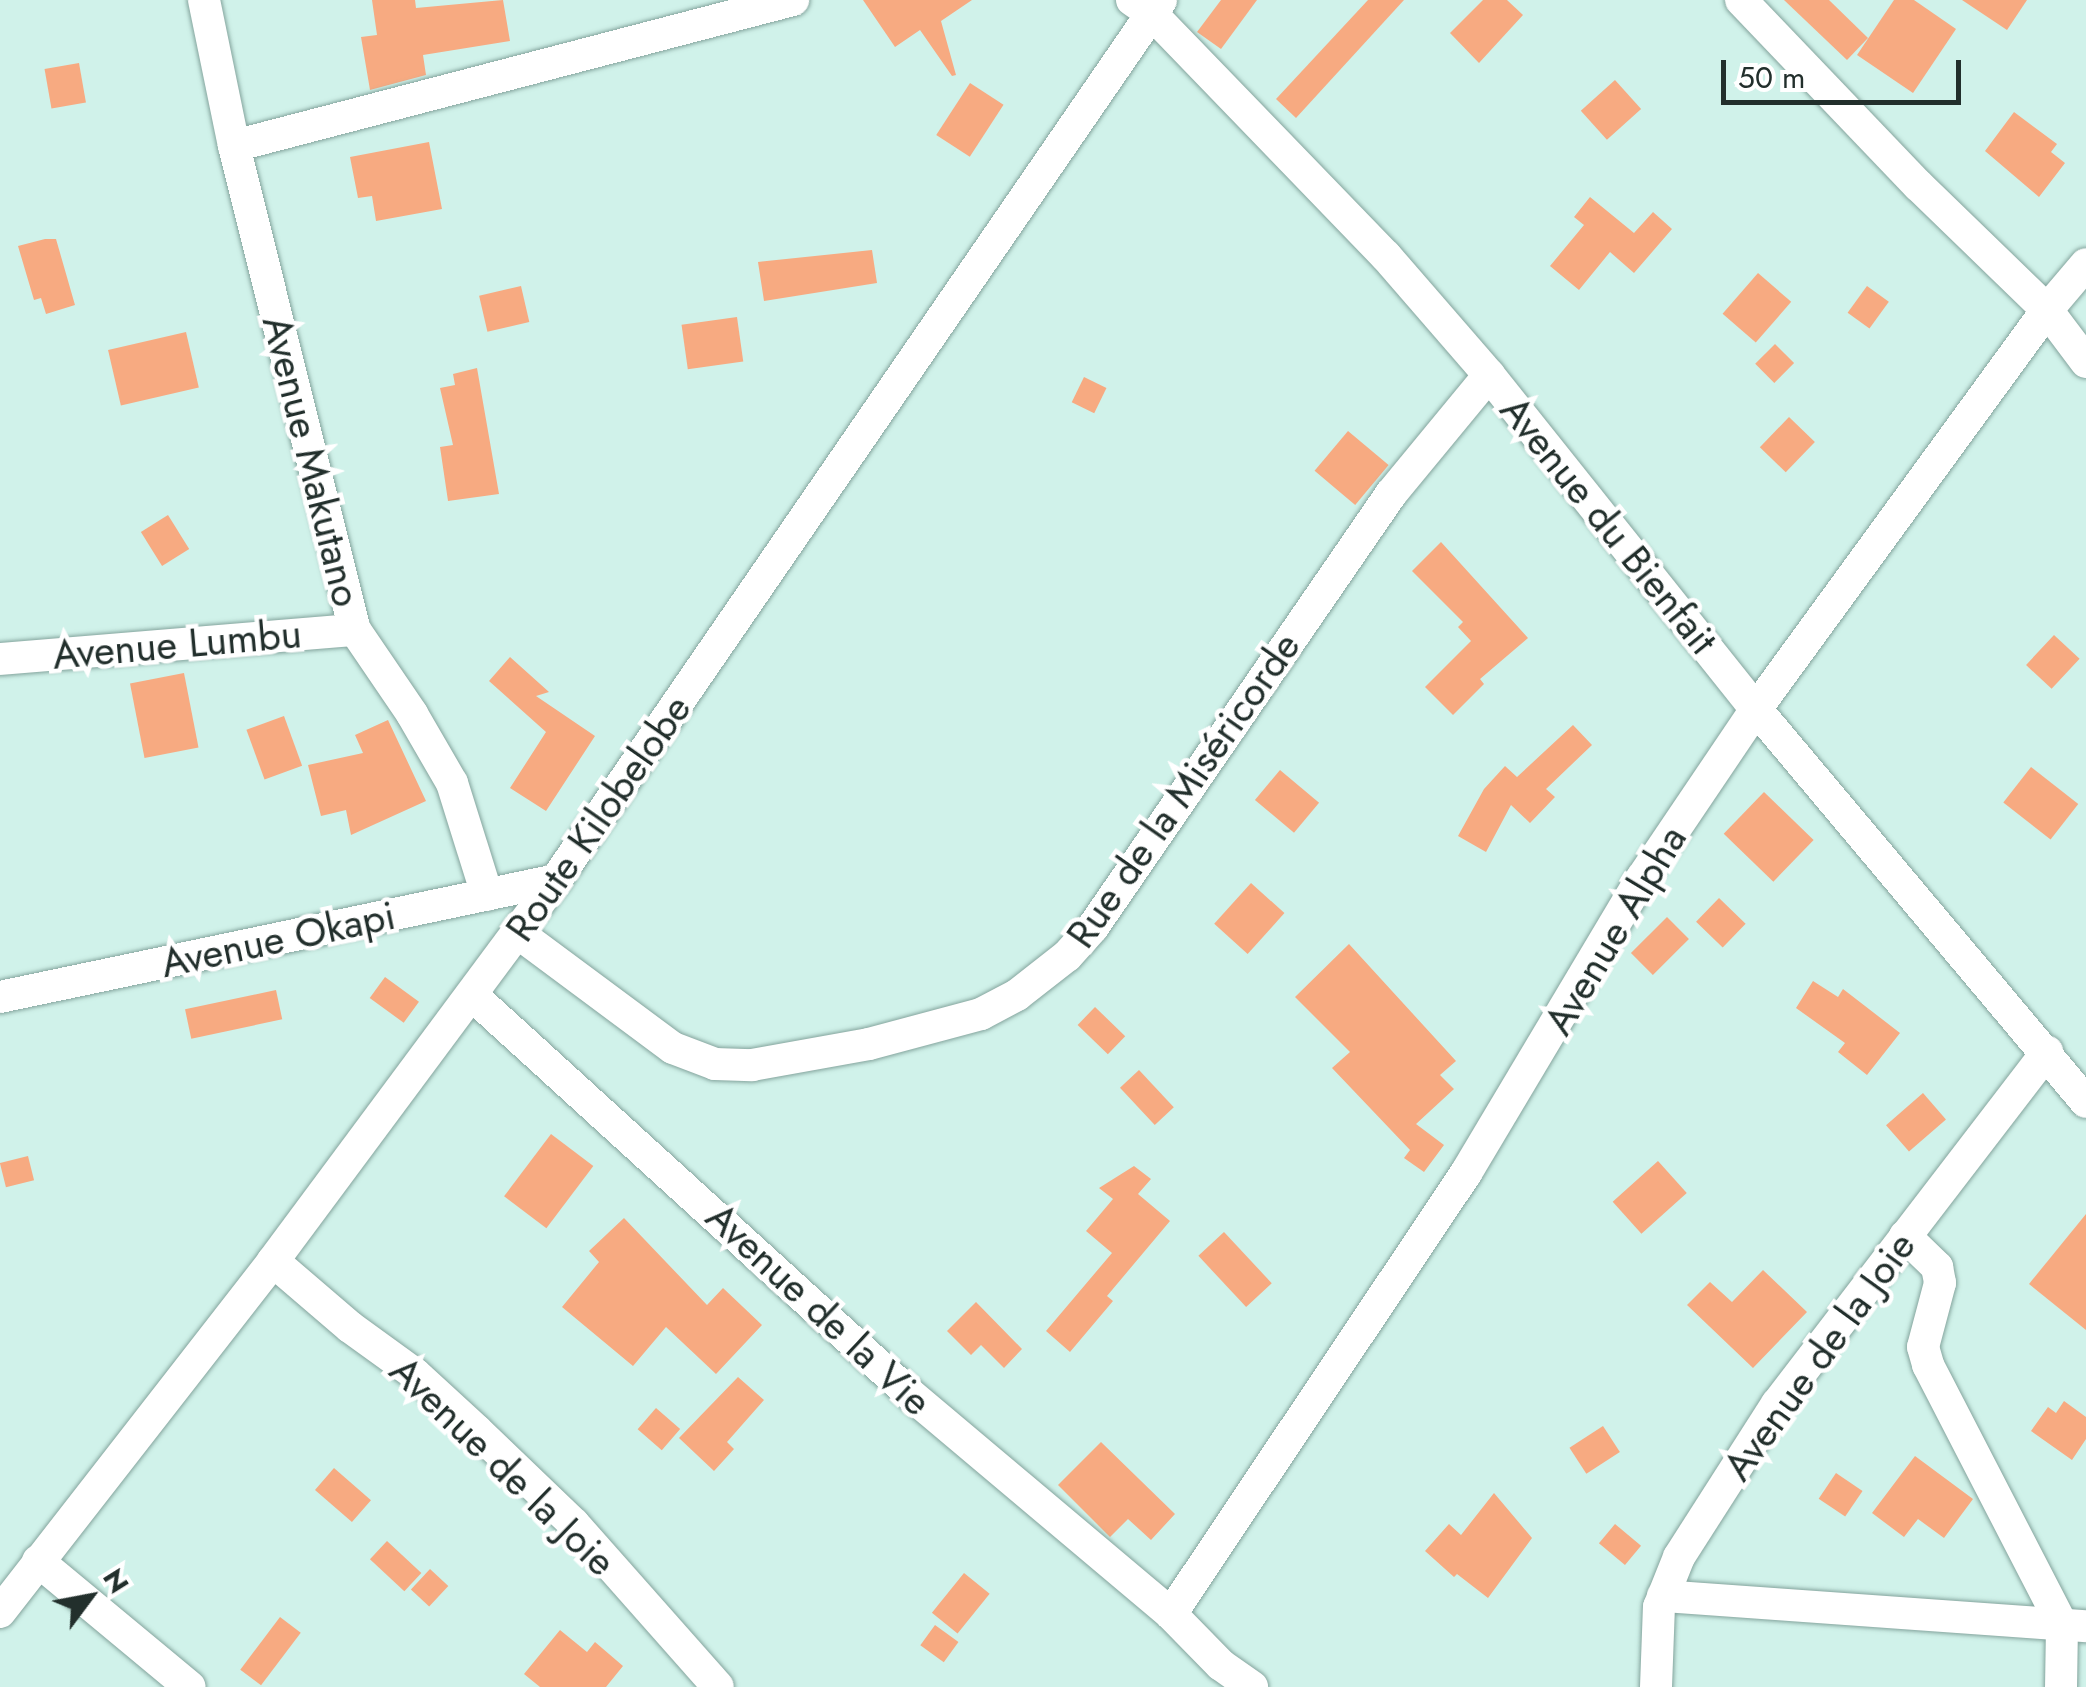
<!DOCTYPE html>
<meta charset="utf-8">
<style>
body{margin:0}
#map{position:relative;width:2086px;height:1687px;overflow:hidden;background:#d0f2ea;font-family:Jost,sans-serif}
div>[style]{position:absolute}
.building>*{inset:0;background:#f7aa81;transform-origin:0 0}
.roads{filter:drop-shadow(0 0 2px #84a49d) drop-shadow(0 0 2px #84a49d)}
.minor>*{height:32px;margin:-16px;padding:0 16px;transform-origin:16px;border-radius:16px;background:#fff}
span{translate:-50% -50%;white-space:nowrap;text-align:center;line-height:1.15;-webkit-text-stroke:9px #fff;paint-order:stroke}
.street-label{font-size:40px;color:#222f2c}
.north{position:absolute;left:40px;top:1547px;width:100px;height:100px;-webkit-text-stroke:8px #fff;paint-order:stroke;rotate:58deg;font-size:28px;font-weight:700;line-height:40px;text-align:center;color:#222f2c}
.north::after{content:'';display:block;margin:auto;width:35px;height:45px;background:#222f2c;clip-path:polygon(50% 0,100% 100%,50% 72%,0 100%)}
.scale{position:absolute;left:1721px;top:60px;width:240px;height:45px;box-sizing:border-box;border:5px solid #222f2c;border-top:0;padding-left:12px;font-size:30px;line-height:35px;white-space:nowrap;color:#222f2c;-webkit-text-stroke:8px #fff;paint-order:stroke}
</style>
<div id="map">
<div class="building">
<i style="clip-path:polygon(372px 0,415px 0,416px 8px,503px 0,510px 41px,423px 55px,426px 75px,370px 90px,361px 37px,377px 35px)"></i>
<i style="clip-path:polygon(863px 0,972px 0,941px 21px,956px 75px,952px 76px,920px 30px,895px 47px)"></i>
<i style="clip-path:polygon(1221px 0,1257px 0,1221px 49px,1197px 32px)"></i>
<i style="clip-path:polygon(1368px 0,1404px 0,1296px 118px,1276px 99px)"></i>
<i style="clip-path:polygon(1483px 0,1507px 0,1523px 15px,1479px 63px,1450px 33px)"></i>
<i style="clip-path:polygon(1784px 0,1829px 0,1868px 38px,1847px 60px)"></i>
<i style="clip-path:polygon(1894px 0,1914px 0,1956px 29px,1913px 93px,1857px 55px)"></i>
<i style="clip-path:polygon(1962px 0,2027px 0,2007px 30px)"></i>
<i style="left:79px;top:63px;width:40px;height:35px;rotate:80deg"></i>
<i style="left:1615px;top:80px;width:39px;height:46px;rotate:48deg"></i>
<i style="left:970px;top:83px;width:40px;height:62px;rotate:33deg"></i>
<i style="clip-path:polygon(2014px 112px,2057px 144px,2051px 152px,2065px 163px,2039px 197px,1985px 151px)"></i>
<i style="clip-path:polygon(429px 142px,442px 209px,376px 221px,372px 196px,358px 198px,350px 157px)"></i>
<i style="clip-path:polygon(1590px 197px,1634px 233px,1653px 212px,1672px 229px,1634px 273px,1610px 252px,1579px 290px,1550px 266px,1584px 225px,1574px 217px)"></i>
<i style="clip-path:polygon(45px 239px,56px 239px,75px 305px,46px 314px,41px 298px,34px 300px,18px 246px)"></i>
<i style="clip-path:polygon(872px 250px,877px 283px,764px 301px,758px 262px)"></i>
<i style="left:1758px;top:273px;width:44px;height:54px;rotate:41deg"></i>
<i style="left:521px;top:286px;width:37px;height:43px;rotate:77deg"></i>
<i style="left:1867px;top:286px;width:27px;height:33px;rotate:36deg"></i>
<i style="left:737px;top:317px;width:45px;height:56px;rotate:82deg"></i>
<i style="left:186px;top:332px;width:57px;height:80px;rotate:77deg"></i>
<i style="left:1775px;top:344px;width:27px;height:28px;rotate:45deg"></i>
<i style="clip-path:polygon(477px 368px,499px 494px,448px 501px,440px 447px,453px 445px,440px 388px,455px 385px,453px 374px)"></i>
<i style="left:1084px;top:377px;width:25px;height:28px;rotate:26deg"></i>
<i style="left:1789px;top:417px;width:36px;height:42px;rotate:44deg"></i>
<i style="left:1348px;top:431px;width:53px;height:52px;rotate:40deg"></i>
<i style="left:168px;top:515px;width:40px;height:32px;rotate:58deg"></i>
<i style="clip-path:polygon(1441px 542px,1528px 638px,1480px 679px,1484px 684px,1453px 715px,1425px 687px,1471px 641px,1458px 627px,1463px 622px,1412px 571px)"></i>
<i style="left:2054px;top:635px;width:35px;height:41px;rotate:43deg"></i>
<i style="clip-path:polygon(510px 657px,549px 692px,536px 696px,595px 736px,546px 811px,510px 788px,546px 732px,489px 681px)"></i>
<i style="left:184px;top:673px;width:76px;height:55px;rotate:79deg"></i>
<i style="left:284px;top:716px;width:53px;height:40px;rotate:70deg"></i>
<i style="clip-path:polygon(388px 720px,426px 801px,351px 835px,346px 810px,321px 816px,308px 765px,363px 753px,355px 735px)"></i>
<i style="clip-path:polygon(1573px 725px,1592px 745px,1546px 789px,1555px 797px,1530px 823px,1511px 805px,1486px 852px,1458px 836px,1484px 789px,1505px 766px,1517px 777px)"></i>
<i style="left:2031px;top:767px;width:60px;height:45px;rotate:38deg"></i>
<i style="left:1280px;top:770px;width:51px;height:39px;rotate:40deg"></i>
<i style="left:1764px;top:792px;width:69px;height:58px;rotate:44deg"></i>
<i style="left:1251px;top:883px;width:45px;height:55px;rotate:42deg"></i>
<i style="left:1719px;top:898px;width:37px;height:33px;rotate:44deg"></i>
<i style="left:1667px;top:917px;width:31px;height:51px;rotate:45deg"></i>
<i style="clip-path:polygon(1349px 944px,1456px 1061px,1440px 1075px,1454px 1089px,1416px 1124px,1444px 1145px,1424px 1172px,1404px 1158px,1410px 1150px,1332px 1068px,1350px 1052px,1295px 997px)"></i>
<i style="left:385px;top:977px;width:42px;height:26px;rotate:36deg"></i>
<i style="clip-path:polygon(1813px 981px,1838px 997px,1843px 989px,1900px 1033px,1867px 1075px,1838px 1052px,1845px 1043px,1796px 1008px)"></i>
<i style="left:276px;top:990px;width:30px;height:93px;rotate:78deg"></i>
<i style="left:1095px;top:1007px;width:42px;height:25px;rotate:44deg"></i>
<i style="left:1139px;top:1070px;width:51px;height:26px;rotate:47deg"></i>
<i style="left:1923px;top:1093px;width:35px;height:49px;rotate:49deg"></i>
<i style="left:551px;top:1134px;width:53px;height:78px;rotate:37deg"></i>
<i style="left:28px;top:1156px;width:25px;height:29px;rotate:76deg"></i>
<i style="left:1658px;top:1161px;width:43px;height:61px;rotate:48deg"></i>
<i style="clip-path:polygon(1134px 1166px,1151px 1179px,1138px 1194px,1170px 1221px,1107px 1296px,1113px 1301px,1070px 1352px,1046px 1331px,1112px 1253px,1086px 1231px,1113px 1199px,1099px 1188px)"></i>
<i style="clip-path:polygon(2086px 1214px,2086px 1330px,2029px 1284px)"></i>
<i style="clip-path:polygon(624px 1218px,707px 1305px,723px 1288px,762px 1325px,716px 1374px,666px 1327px,633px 1366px,562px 1307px,599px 1262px,589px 1251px)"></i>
<i style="left:1224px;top:1232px;width:70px;height:35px;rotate:47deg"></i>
<i style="clip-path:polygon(1763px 1270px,1807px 1312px,1753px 1368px,1687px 1305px,1710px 1282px,1732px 1302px)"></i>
<i style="clip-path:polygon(976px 1302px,1022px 1349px,1004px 1368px,981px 1345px,971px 1355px,947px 1331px)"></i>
<i style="clip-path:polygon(738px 1377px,764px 1400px,727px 1442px,734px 1449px,714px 1471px,679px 1438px)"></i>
<i style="clip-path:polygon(2064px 1401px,2086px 1417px,2086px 1439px,2072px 1460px,2031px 1431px,2048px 1407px,2056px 1413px)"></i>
<i style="left:656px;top:1408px;width:32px;height:28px;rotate:41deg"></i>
<i style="left:1603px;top:1426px;width:31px;height:40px;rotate:57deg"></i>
<i style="clip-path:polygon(1101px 1442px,1175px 1514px,1151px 1540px,1128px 1519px,1110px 1537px,1058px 1485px)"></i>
<i style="clip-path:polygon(1915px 1456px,1973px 1499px,1944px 1538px,1918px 1519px,1904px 1537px,1872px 1513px)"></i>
<i style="left:334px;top:1468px;width:49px;height:29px;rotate:41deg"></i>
<i style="left:1836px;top:1473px;width:32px;height:31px;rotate:34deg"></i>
<i style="clip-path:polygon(1494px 1493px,1532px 1538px,1488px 1598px,1457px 1574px,1454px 1577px,1425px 1551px,1449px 1524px,1461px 1535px)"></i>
<i style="left:1615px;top:1524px;width:34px;height:25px;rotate:40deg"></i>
<i style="left:387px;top:1541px;width:47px;height:25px;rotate:43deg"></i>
<i style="left:430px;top:1569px;width:25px;height:28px;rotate:43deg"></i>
<i style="left:964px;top:1573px;width:33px;height:51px;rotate:39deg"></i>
<i style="left:280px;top:1617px;width:26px;height:66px;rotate:37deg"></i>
<i style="left:935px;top:1625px;width:29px;height:25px;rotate:36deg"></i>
<i style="clip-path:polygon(560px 1630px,587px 1652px,595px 1642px,623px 1666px,606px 1687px,540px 1687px,524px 1674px)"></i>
</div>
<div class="roads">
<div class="minor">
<i style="left:204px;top:0;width:149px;rotate:78.4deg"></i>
<i style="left:234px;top:146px;width:499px;rotate:76deg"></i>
<i style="left:355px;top:630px;width:102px;rotate:55.8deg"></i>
<i style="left:412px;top:714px;width:80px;rotate:59.9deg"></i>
<i style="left:452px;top:783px;width:117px;rotate:72.6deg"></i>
<i style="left:1132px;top:0;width:24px;rotate:35deg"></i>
<i style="left:1152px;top:14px;width:337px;rotate:46deg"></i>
<i style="left:1386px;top:256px;width:157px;rotate:49.1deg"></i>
<i style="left:1489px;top:375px;width:428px;rotate:51.4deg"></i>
<i style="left:1756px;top:709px;width:513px;rotate:49.98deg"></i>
<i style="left:1741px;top:0;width:256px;rotate:46.3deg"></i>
<i style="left:1918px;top:185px;width:180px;rotate:44.1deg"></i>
<i style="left:2047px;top:310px;width:65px;rotate:53.1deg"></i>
<i style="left:234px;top:146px;width:578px;rotate:-14.64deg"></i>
<i style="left:0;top:659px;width:356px;rotate:-4.7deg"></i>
<i style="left:518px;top:933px;width:193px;rotate:36.6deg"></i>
<i style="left:673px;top:1048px;width:45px;rotate:20.9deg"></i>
<i style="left:715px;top:1064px;width:37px;rotate:2deg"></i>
<i style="left:752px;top:1065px;width:119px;rotate:-10.2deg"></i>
<i style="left:869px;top:1044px;width:116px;rotate:-15deg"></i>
<i style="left:981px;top:1014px;width:41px;rotate:-27.8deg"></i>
<i style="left:1017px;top:995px;width:63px;rotate:-38deg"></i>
<i style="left:1067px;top:956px;width:39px;rotate:-48deg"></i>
<i style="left:1093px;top:927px;width:526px;rotate:-55.46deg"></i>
<i style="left:1391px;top:494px;width:154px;rotate:-50.5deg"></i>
<i style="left:473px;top:996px;width:592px;rotate:42.33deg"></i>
<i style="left:911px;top:1395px;width:340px;rotate:40.1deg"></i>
<i style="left:1171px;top:1614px;width:71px;rotate:45.6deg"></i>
<i style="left:1221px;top:1665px;width:38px;rotate:35deg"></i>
<i style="left:0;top:997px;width:568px;rotate:-11.88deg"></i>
<i style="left:1905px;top:1236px;width:45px;rotate:44.1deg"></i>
<i style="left:1937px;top:1267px;width:16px;rotate:79deg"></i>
<i style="left:1940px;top:1283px;width:66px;rotate:104.9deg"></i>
<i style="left:1923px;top:1347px;width:19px;rotate:74deg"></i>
<i style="left:1928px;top:1365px;width:292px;rotate:62.7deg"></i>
<i style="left:2062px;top:1625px;width:62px;rotate:90.9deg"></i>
<i style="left:273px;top:1261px;width:101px;rotate:40.6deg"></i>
<i style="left:350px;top:1327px;width:80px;rotate:35.9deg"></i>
<i style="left:415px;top:1374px;width:84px;rotate:42.6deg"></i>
<i style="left:477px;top:1431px;width:134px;rotate:43.8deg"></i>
<i style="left:574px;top:1524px;width:217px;rotate:48.5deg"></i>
<i style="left:38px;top:1561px;width:197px;rotate:39.7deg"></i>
<i style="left:1663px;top:1596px;width:424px;rotate:4.1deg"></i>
<i style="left:0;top:1612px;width:445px;rotate:-52.1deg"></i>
<i style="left:273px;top:1261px;width:475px;rotate:-53.4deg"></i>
<i style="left:556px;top:880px;width:1068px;rotate:-55.49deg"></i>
<i style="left:1171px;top:1614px;width:531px;rotate:-56.22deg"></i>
<i style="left:1466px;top:1173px;width:344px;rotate:-59.2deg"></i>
<i style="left:1642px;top:878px;width:204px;rotate:-56deg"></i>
<i style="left:1756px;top:709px;width:494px;rotate:-53.9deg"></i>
<i style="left:2047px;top:310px;width:60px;rotate:-49.7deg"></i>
<i style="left:1656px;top:1687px;width:80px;rotate:-87.9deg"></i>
<i style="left:1659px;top:1607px;width:54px;rotate:-68.2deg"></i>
<i style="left:1679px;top:1557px;width:182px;rotate:-57.4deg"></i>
<i style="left:1777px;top:1404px;width:444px;rotate:-52.5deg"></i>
</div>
</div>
<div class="street-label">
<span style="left:312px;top:461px;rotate:76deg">Avenue Makutano</span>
<span style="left:1609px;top:525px;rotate:51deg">Avenue du Bienfait</span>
<span style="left:177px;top:644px;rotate:-5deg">Avenue Lumbu</span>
<span style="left:1183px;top:790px;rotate:-55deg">Rue de la Miséricorde</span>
<span style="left:598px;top:818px;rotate:-55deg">Route Kilobelobe</span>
<span style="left:1615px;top:930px;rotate:-59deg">Avenue Alpha</span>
<span style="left:278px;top:939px;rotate:-12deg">Avenue Okapi</span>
<span style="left:819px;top:1309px;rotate:43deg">Avenue de la Vie</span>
<span style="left:1819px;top:1356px;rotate:-54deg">Avenue de la Joie</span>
<span style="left:503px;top:1466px;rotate:44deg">Avenue de la Joie</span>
</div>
<div class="north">N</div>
<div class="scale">50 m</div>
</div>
